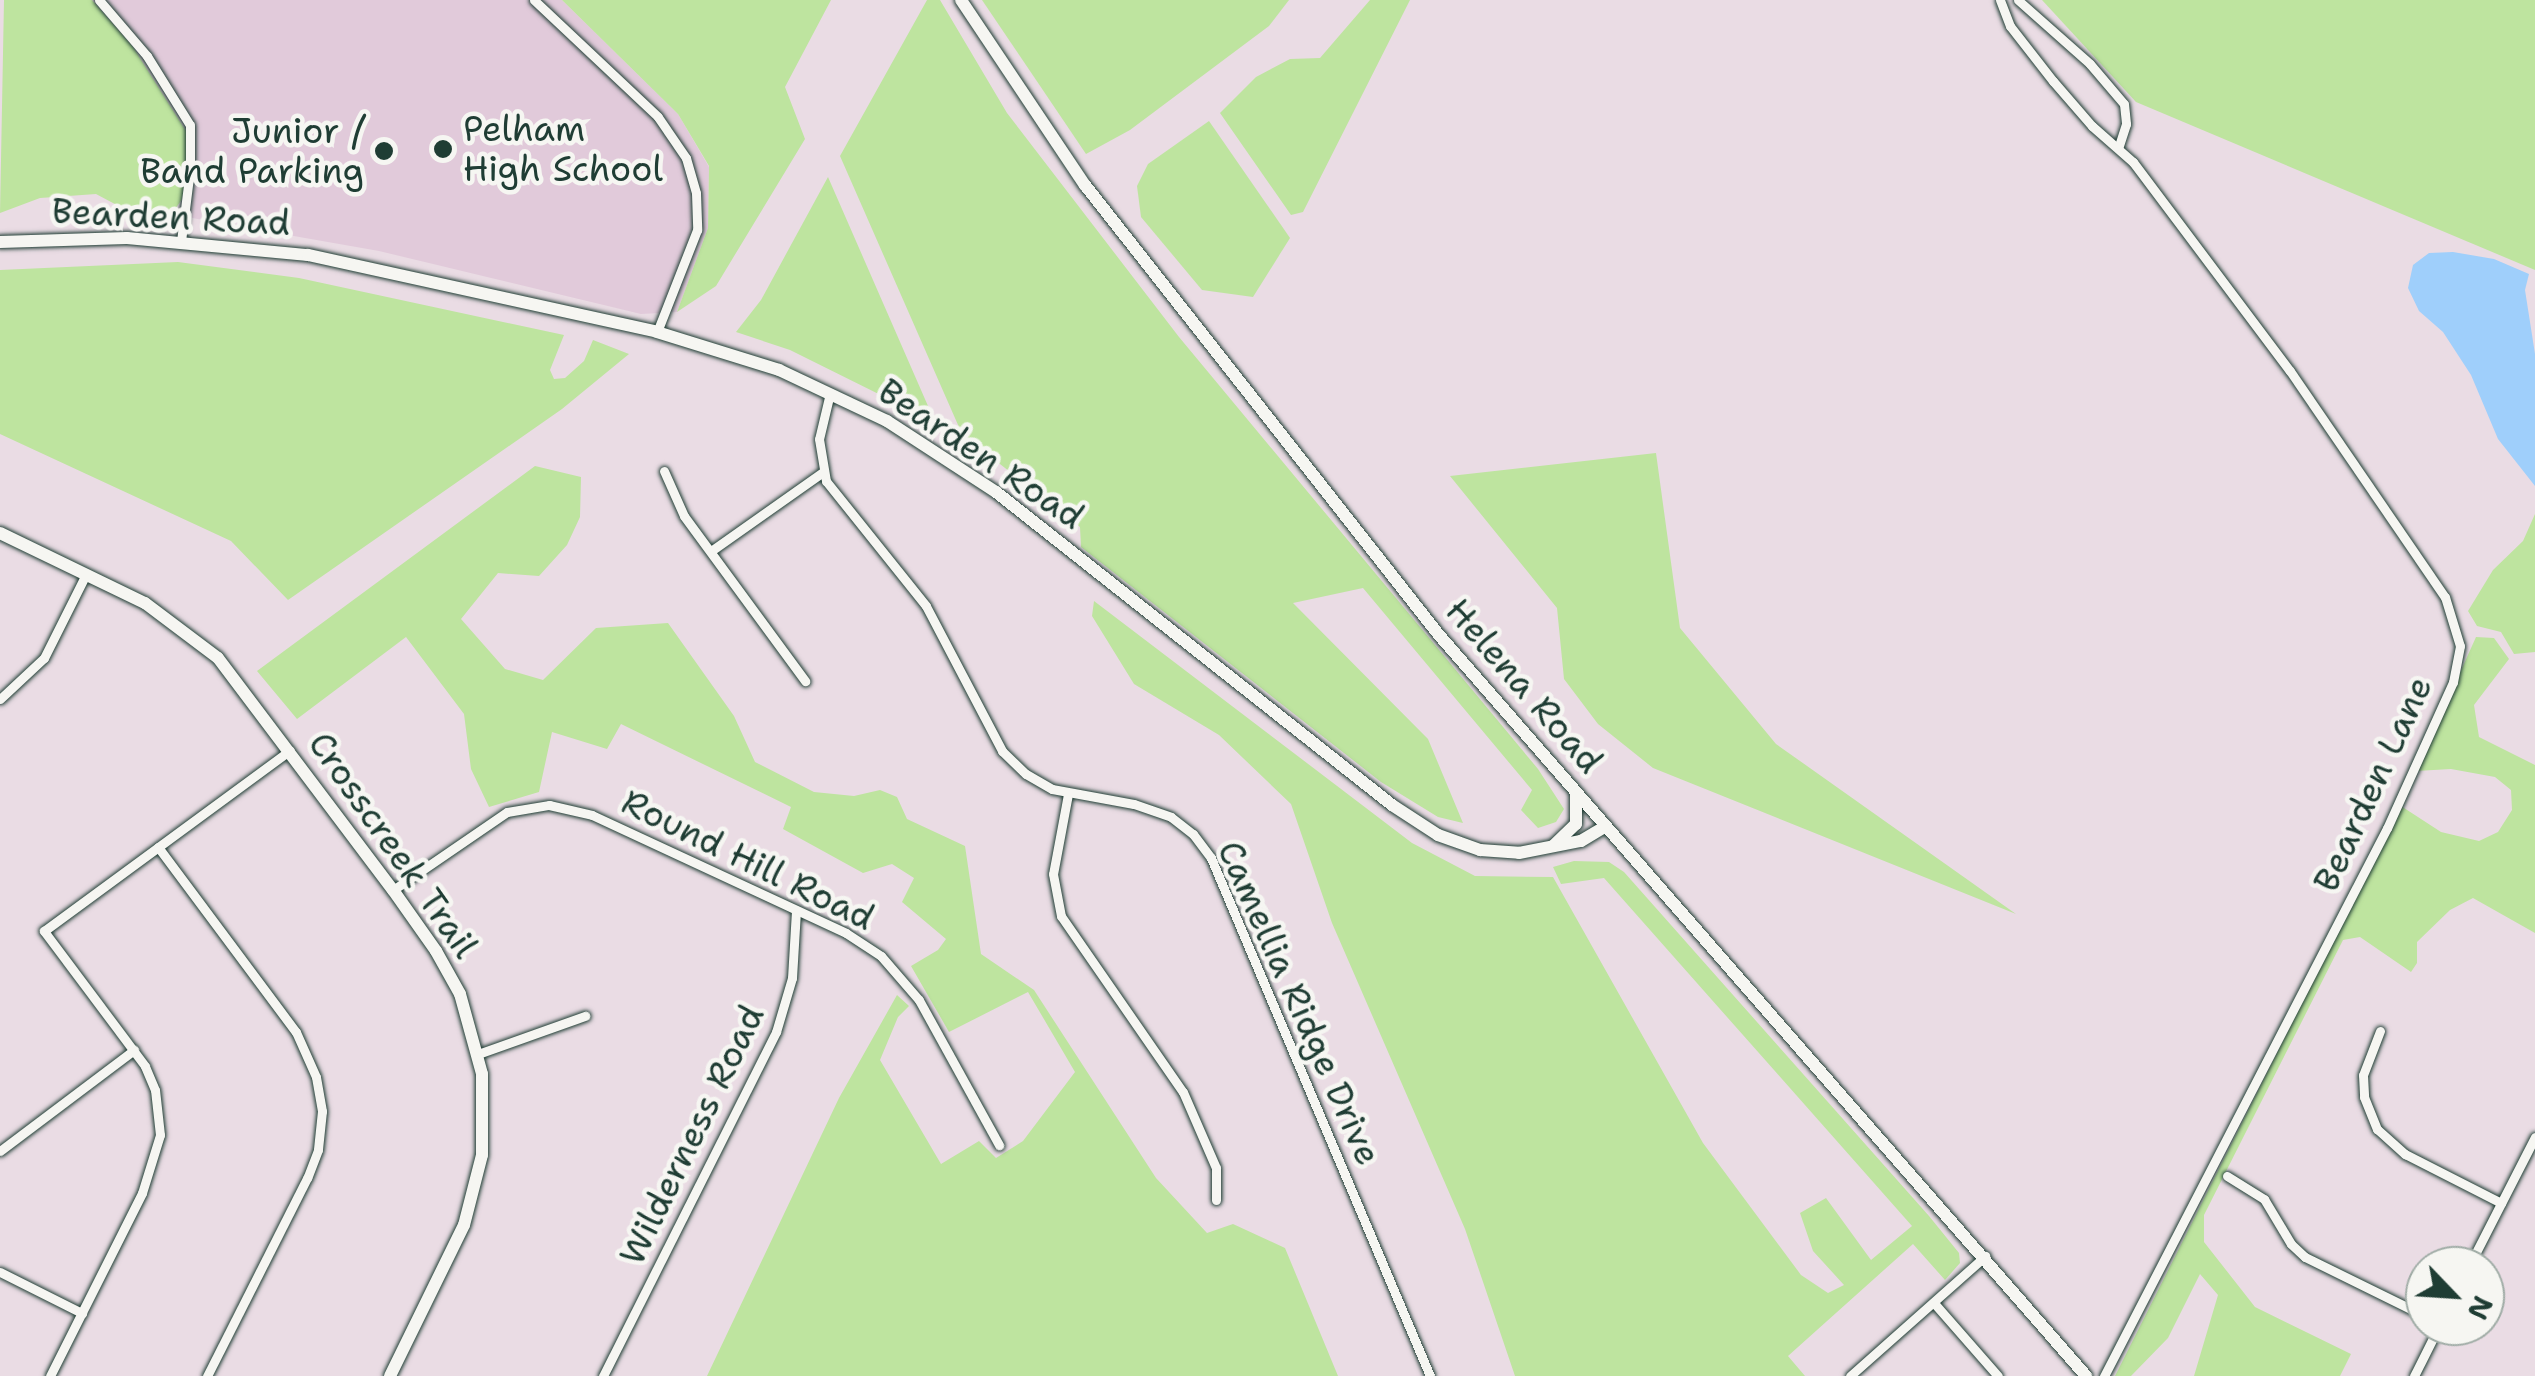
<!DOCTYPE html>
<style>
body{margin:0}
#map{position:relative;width:2535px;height:1376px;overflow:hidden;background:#eadce4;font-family:"Shantell Sans",sans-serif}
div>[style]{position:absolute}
.built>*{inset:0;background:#e1cada}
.green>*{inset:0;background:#bee49f}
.water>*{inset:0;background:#9fcffb}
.roads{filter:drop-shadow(0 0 2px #1f3d34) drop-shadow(0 0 2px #1f3d34)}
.street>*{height:9px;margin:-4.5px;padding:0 4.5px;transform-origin:4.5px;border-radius:4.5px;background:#f6f6f2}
.secondary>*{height:12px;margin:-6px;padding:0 6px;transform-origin:6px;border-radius:6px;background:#f6f6f2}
.dots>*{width:28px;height:28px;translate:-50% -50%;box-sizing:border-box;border:5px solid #f6f6f2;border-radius:50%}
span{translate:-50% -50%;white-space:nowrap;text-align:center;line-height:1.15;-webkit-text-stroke:9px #f6f6f2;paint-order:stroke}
.poi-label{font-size:35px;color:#1f3d34}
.left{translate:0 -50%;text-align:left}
.right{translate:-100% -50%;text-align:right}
.street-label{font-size:35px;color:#1f3d34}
.north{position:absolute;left:2405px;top:1246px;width:100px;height:100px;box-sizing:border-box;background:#f6f6f2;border:2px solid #a0aca6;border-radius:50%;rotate:115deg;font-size:28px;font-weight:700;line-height:40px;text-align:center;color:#1f3d34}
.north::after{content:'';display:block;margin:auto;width:35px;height:45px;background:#1f3d34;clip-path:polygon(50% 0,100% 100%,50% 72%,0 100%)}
</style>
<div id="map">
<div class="built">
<i style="clip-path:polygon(92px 0,562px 0,678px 114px,709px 167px,708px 228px,677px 312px,641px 314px,379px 251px,175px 215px,182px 199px)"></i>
</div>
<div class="green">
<i style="clip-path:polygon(4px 0,92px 0,133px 47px,186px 131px,188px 168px,182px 199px,166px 223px,143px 219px,96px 194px,40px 198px,0 213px)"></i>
<i style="clip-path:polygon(562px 0,831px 0,785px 87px,805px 139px,716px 286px,677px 312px,708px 228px,709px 166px,678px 114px)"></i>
<i style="clip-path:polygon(927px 0,940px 0,1007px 113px,1179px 337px,1538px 769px,1564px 809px,1556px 822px,1538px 828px,1521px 810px,1532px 790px,1363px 588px,1293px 603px,1428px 739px,1463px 823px,1438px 817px,1381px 782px,1081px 547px,1080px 527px,962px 434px,840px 156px)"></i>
<i style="clip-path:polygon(982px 0,1289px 0,1269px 26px,1130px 130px,1086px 154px)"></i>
<i style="clip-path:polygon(1370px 0,1410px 0,1303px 212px,1291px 215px,1220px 113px,1256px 77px,1290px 59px,1320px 58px)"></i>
<i style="clip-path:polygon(2042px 0,2535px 0,2535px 270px,2136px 102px)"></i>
<i style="clip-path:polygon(1209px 121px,1290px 238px,1253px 297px,1202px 290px,1141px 217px,1137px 186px,1148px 164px)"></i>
<i style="clip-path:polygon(828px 177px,935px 422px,790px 350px,736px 332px,761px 300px)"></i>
<i style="clip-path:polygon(178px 262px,299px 278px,564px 335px,550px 370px,554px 379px,565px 378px,584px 361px,593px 340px,629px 354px,562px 409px,288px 600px,231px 541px,0 434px,0 270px)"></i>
<i style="clip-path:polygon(1656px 453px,1680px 628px,1776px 744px,2016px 914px,1653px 768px,1598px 724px,1564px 679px,1557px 608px,1450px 476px)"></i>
<i style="clip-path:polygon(535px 466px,581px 477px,580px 517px,567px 545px,539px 576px,498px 573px,461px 619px,505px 669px,543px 680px,596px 628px,668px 623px,734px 716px,755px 762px,814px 792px,854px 796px,880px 790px,897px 797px,907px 819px,965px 846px,981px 954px,1034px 990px,1156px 1178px,1207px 1233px,1233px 1224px,1285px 1248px,1338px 1376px,707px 1376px,839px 1098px,897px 995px,909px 1006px,898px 1017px,880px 1060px,941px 1164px,979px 1141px,996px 1158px,1023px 1141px,1075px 1072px,1028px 992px,949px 1032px,911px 966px,938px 950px,946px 939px,902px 902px,914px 878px,892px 864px,863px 873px,783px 829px,791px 807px,621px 724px,607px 749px,552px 732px,539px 792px,489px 807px,471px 769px,464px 714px,406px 637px,297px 719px,257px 671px)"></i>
<i style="clip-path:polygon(2535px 514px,2535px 652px,2514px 654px,2501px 632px,2477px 626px,2468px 611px,2493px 570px,2523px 541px)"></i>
<i style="clip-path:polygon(1094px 601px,1412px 843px,1475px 876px,1553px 877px,1703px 1143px,1801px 1275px,1828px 1293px,1844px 1285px,1813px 1251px,1800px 1213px,1826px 1198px,1871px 1260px,1912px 1226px,1604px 878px,1561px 884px,1553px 867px,1574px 861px,1609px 862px,1624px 872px,1929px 1216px,1959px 1253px,1960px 1263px,1945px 1280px,1913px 1244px,1788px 1356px,1805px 1376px,1515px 1376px,1465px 1229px,1332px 923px,1291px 804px,1219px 735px,1134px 684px,1092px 616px)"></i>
<i style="clip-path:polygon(2476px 637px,2494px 638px,2509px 659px,2474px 705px,2479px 737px,2535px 765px,2535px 933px,2473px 898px,2450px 910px,2417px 942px,2417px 963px,2411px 972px,2360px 937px,2343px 940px,2204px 1215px,2204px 1242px,2255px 1307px,2351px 1354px,2340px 1376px,2194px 1376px,2218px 1295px,2200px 1274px,2168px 1338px,2131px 1376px,2115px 1376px,2401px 806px,2441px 832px,2479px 841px,2498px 832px,2512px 810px,2511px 790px,2495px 777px,2451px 769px,2416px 771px)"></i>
</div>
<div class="water">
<i style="clip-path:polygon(2453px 252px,2494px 259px,2529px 274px,2525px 290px,2535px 354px,2535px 486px,2498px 439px,2471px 375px,2443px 332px,2419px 311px,2408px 288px,2413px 265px,2429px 253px)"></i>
</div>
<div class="roads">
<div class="street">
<i style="left:99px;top:0;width:74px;rotate:49.4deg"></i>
<i style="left:147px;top:56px;width:81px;rotate:58.1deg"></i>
<i style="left:190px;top:125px;width:44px;rotate:90deg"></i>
<i style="left:190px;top:169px;width:73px;rotate:97.1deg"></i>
<i style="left:534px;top:0;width:170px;rotate:43.3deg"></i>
<i style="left:658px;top:117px;width:50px;rotate:55.7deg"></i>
<i style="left:686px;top:158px;width:36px;rotate:74deg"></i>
<i style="left:696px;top:193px;width:37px;rotate:88deg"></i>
<i style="left:697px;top:230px;width:110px;rotate:111.4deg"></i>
<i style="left:2000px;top:0;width:28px;rotate:69deg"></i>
<i style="left:2010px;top:26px;width:70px;rotate:52deg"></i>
<i style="left:2053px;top:81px;width:60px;rotate:49.1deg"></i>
<i style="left:2092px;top:126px;width:55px;rotate:41.3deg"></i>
<i style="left:2133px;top:162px;width:261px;rotate:53.1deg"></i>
<i style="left:2290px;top:371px;width:274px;rotate:55.6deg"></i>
<i style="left:2445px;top:597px;width:51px;rotate:73deg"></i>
<i style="left:2460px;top:646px;width:37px;rotate:101deg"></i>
<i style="left:2453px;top:682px;width:160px;rotate:114.3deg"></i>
<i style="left:2387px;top:828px;width:617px;rotate:117.31deg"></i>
<i style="left:2018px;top:0;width:96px;rotate:41.6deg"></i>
<i style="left:2090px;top:64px;width:52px;rotate:49.6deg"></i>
<i style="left:2124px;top:104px;width:20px;rotate:84deg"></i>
<i style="left:2126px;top:124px;width:25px;rotate:108deg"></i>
<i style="left:830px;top:393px;width:47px;rotate:103.4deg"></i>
<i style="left:819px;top:439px;width:43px;rotate:80.5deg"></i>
<i style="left:826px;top:481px;width:160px;rotate:51.3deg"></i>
<i style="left:926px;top:606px;width:164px;rotate:62.3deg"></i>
<i style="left:1002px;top:751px;width:33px;rotate:44deg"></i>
<i style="left:1026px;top:774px;width:30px;rotate:30deg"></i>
<i style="left:1052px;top:789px;width:83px;rotate:10.4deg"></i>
<i style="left:1134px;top:804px;width:39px;rotate:19deg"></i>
<i style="left:1171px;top:817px;width:28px;rotate:38deg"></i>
<i style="left:1193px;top:834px;width:30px;rotate:53deg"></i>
<i style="left:1211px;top:858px;width:562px;rotate:67.08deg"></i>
<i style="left:664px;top:471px;width:49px;rotate:66deg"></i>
<i style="left:684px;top:516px;width:205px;rotate:53.7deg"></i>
<i style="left:711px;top:551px;width:137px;rotate:-35.2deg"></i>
<i style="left:0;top:699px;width:60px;rotate:-43deg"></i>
<i style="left:44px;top:658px;width:94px;rotate:-63.4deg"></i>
<i style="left:1068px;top:794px;width:81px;rotate:100.6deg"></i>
<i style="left:1053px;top:874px;width:43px;rotate:79.2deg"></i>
<i style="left:1061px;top:916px;width:214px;rotate:55.3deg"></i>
<i style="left:1183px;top:1092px;width:83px;rotate:66.5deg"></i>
<i style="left:1216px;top:1168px;width:32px;rotate:90deg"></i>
<i style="left:158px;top:847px;width:231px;rotate:53.3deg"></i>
<i style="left:296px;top:1032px;width:49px;rotate:66deg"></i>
<i style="left:316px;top:1077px;width:35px;rotate:80deg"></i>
<i style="left:322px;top:1111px;width:39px;rotate:96deg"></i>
<i style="left:318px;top:1150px;width:30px;rotate:111deg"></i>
<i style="left:307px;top:1178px;width:222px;rotate:116.8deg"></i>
<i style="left:393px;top:890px;width:138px;rotate:-34.4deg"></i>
<i style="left:507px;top:812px;width:43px;rotate:-9.5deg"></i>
<i style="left:549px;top:805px;width:44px;rotate:13.1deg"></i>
<i style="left:592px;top:815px;width:280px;rotate:24.9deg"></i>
<i style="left:846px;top:933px;width:42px;rotate:33.3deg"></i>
<i style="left:881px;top:956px;width:58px;rotate:49.2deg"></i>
<i style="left:919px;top:1000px;width:166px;rotate:61.1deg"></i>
<i style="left:2380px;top:1031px;width:47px;rotate:111.1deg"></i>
<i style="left:2363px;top:1075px;width:22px;rotate:87deg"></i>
<i style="left:2364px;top:1097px;width:35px;rotate:68deg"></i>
<i style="left:2377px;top:1129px;width:38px;rotate:42deg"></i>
<i style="left:2405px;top:1154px;width:108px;rotate:27deg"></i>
<i style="left:478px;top:1054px;width:114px;rotate:-19.6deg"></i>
<i style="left:0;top:1151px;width:168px;rotate:-37deg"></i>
<i style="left:2227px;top:1176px;width:44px;rotate:31.9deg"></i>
<i style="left:2264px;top:1199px;width:52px;rotate:59deg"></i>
<i style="left:2291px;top:1244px;width:19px;rotate:43deg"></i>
<i style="left:2305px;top:1257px;width:134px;rotate:26.2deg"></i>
<i style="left:2469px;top:1266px;width:145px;rotate:-62.9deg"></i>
<i style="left:0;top:1272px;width:92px;rotate:26.6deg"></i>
<i style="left:1934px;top:1303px;width:97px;rotate:48.8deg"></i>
<i style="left:50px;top:1376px;width:205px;rotate:-63.3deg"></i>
<i style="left:142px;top:1193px;width:61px;rotate:-72.8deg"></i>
<i style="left:160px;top:1135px;width:45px;rotate:-96.3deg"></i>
<i style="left:155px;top:1090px;width:26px;rotate:-113deg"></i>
<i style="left:145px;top:1066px;width:169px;rotate:-126.8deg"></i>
<i style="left:44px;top:931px;width:305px;rotate:-36.3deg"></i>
<i style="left:603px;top:1376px;width:385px;rotate:-63.3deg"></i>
<i style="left:776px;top:1032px;width:56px;rotate:-73.5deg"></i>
<i style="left:792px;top:978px;width:68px;rotate:-86.6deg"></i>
<i style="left:1850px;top:1376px;width:181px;rotate:-41.6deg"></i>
<i style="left:2414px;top:1376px;width:56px;rotate:-63.4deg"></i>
</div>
<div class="secondary">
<i style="left:961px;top:0;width:223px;rotate:56.2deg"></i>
<i style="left:1085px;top:185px;width:573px;rotate:51.81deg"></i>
<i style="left:1439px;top:635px;width:984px;rotate:48.87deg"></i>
<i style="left:0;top:242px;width:127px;rotate:-1.8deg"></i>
<i style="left:127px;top:238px;width:182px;rotate:5.4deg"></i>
<i style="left:308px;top:255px;width:357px;rotate:12.4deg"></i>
<i style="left:657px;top:332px;width:128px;rotate:17.3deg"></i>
<i style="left:779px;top:370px;width:119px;rotate:25.3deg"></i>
<i style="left:887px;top:421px;width:130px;rotate:33.1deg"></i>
<i style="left:996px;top:492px;width:505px;rotate:38.32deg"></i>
<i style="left:1392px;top:805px;width:55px;rotate:33.1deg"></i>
<i style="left:1438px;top:835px;width:45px;rotate:19.7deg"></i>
<i style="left:1480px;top:850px;width:39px;rotate:4deg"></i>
<i style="left:1519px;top:853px;width:63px;rotate:-11deg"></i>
<i style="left:1581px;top:841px;width:29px;rotate:-31deg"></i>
<i style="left:0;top:533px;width:161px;rotate:25.8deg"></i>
<i style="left:145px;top:603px;width:91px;rotate:37deg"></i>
<i style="left:218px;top:658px;width:291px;rotate:53deg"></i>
<i style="left:393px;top:890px;width:75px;rotate:54.8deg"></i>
<i style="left:436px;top:951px;width:49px;rotate:60.8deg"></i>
<i style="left:460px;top:994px;width:83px;rotate:74.6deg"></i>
<i style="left:482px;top:1074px;width:81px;rotate:90deg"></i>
<i style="left:482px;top:1155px;width:72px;rotate:104.4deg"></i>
<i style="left:464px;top:1225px;width:168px;rotate:116.1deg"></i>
<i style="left:1553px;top:846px;width:32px;rotate:-44deg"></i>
<i style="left:1576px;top:824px;width:30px;rotate:-90deg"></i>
</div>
</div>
<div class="dots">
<i style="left:443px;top:149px;background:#1f3d34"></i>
<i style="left:384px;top:151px;background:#1f3d34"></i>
</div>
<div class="poi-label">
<span class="left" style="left:463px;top:149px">Pelham<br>High School</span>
<span class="right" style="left:364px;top:151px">Junior /<br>Band Parking</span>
</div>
<div class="street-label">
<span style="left:171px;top:217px;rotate:3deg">Bearden Road</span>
<span style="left:981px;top:454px;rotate:34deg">Bearden Road</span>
<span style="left:1524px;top:686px;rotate:49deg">Helena Road</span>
<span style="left:2373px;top:784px;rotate:-65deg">Bearden Lane</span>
<span style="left:393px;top:845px;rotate:55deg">Crosscreek Trail</span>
<span style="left:748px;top:860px;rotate:26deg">Round Hill Road</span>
<span style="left:1299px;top:1003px;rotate:66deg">Camellia Ridge Drive</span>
<span style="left:692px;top:1135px;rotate:-64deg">Wilderness Road</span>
</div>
<div class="north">N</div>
</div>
